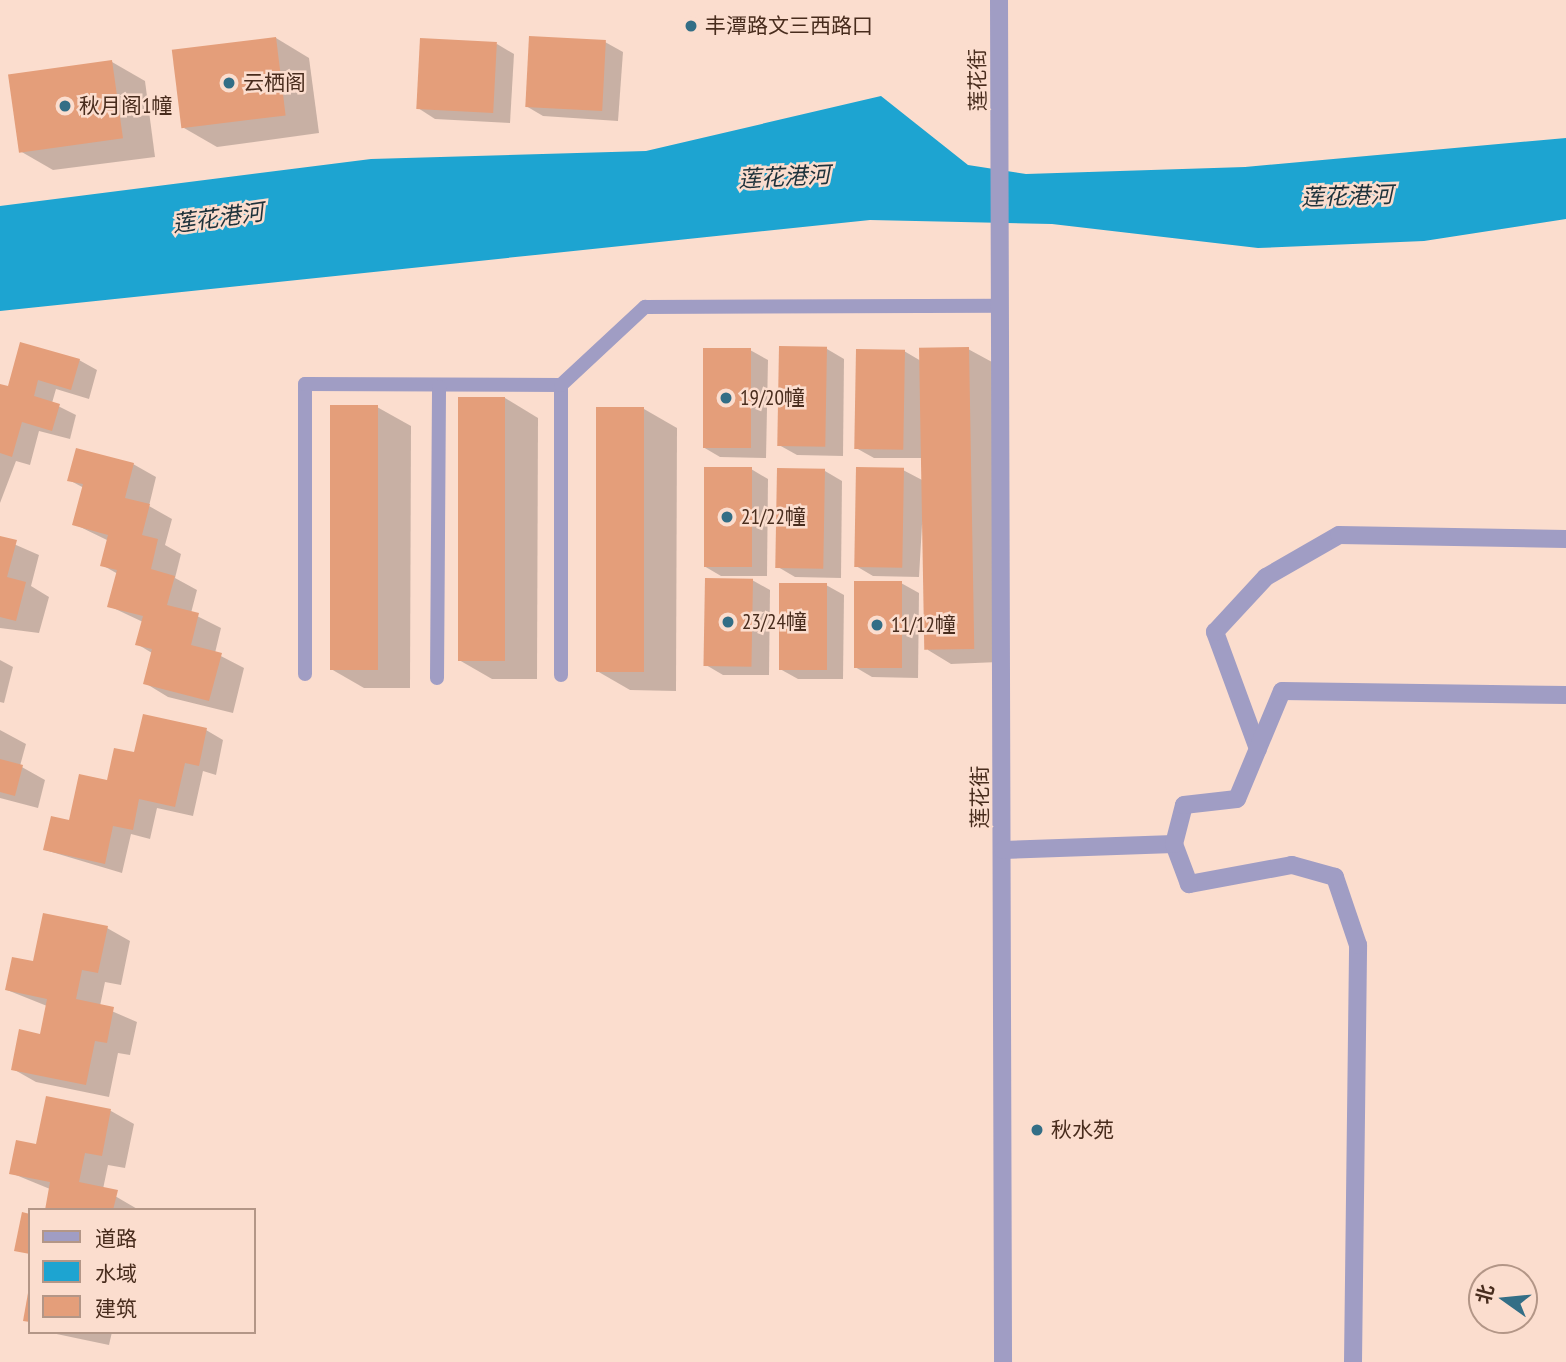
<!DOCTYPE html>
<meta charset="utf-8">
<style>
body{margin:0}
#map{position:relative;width:1566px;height:1362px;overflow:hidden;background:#fbddce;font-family:"PT Sans Narrow","Noto Sans SC",sans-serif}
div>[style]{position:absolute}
.water>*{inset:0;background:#1da4d1}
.shadow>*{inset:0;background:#0003}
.building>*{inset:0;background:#e49e7a;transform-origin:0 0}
.service>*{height:14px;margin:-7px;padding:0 7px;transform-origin:7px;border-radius:7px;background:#a09dc4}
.minor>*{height:18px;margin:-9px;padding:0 9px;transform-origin:9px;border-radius:9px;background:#a09dc4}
.dots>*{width:19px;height:19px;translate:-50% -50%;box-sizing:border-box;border:4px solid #fbddce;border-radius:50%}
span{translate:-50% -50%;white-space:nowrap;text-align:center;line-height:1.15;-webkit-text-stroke:5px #fbddce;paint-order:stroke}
.poi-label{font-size:21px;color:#482c1d}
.left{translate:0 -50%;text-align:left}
.street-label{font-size:21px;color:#482c1d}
.water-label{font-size:23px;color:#1e323b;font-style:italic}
.legend{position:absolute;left:28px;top:1208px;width:228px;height:126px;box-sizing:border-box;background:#fbddce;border:2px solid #b39687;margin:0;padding:9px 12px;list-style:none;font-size:21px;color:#482c1d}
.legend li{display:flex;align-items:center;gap:14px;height:35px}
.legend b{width:35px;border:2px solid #b39687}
.north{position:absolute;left:1468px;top:1264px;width:70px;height:70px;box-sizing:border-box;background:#fbddce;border:2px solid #b39687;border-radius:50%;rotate:285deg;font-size:19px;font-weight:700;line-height:28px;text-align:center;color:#482c1d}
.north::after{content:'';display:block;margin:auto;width:24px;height:32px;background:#336e86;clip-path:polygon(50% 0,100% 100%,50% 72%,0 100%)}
</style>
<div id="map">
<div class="water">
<i style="clip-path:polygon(881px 96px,968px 165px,1026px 174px,1245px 167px,1566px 138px,1566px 219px,1424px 241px,1258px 248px,1052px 224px,870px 220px,0 311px,0 206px,371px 159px,646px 151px)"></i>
</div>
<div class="shadow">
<i style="clip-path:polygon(276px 38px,309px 58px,319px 133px,217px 147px,184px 128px)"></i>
<i style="clip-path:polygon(605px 42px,623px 52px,618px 121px,543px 116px,526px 106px)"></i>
<i style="clip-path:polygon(497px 44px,514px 54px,510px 123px,435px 119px,418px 108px)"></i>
<i style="clip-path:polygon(112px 62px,145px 81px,155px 157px,53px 170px,20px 151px)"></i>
<i style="clip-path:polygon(827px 349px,844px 359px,843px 456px,797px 455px,779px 445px)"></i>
<i style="clip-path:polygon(968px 349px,992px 362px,999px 662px,951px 664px,928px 650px,924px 490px,919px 577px,873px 576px,856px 566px,903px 470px,924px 481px,923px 458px,874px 458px,856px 448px,904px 351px,921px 361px)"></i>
<i style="clip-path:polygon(750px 350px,768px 360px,766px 458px,720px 457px,703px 447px)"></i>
<i style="clip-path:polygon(79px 360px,97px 370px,89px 399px,56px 389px,52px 403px,76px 415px,70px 439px,39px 431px,30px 465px,16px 461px,0 503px,0 386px,9px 389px)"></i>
<i style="clip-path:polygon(505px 398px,538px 418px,537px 679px,492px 679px,459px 660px)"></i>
<i style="clip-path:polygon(377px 407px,411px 426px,410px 688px,364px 688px,331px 669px)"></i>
<i style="clip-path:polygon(644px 409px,677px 428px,676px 691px,630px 690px,597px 671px)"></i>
<i style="clip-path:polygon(133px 464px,156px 477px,149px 506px,172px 519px,165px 545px,181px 554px,175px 578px,197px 590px,191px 613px,221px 628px,215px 653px,244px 668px,233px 713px,168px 697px,145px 683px,152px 653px,137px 644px,143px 622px,109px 606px,118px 574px,102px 565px,109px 541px,74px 524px,84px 488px,69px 480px)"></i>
<i style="clip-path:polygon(751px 469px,768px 479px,767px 576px,721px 576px,704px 566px)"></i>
<i style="clip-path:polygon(825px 471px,842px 481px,841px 578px,795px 577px,778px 567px)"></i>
<i style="clip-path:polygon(0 538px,39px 555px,31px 586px,49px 597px,39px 633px,0 628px)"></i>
<i style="clip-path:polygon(752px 580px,770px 590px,769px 675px,723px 675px,706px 665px)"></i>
<i style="clip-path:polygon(901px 583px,919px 593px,918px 678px,872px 677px,855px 667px)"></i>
<i style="clip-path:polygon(826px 585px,844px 595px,843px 679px,798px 679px,780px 669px)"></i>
<i style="clip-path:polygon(0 660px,13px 667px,4px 703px,0 702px)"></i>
<i style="clip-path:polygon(0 730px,26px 744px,20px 766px,45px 780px,38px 808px,0 798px)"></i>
<i style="clip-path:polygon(206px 730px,223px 740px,216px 775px,203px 771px,193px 816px,157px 808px,150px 839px,131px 834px,122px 873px,45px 850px,108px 782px)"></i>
<i style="clip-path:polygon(107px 928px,130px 941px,121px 985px,105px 982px,100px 1006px,137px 1022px,130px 1055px,118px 1053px,109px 1097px,36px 1082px,13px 1069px,42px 1036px,47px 1006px,7px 990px,34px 963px)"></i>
<i style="clip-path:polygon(47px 1098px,111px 1111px,134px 1124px,125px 1168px,108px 1165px,103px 1189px,139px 1210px,46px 1210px,50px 1189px,11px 1173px,37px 1146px)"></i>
<i style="clip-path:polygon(47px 1332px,112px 1332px,109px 1345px)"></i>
</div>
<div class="building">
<i style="left:529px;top:36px;width:77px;height:71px;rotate:3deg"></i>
<i style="left:276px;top:37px;width:79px;height:105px;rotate:83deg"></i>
<i style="left:420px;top:38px;width:77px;height:71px;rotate:3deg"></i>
<i style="left:112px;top:60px;width:79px;height:105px;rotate:82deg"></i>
<i style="clip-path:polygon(20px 342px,80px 359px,71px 390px,38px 380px,34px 396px,60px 404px,52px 431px,22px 422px,12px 457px,0 453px,0 384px,8px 386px)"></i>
<i style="left:779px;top:346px;width:48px;height:100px;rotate:1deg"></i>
<i style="left:969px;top:347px;width:302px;height:50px;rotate:89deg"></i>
<i style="left:703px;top:348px;width:48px;height:100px"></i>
<i style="left:856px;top:349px;width:49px;height:100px;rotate:1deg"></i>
<i style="left:458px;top:397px;width:47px;height:264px"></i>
<i style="left:330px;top:405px;width:48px;height:265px"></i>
<i style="left:596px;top:407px;width:48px;height:265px"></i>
<i style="clip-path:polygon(76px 448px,134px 463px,125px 498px,150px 504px,142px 535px,158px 539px,151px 569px,175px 576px,167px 605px,199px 613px,191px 645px,222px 653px,209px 701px,143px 684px,152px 649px,135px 645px,143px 616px,107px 607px,117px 570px,100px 566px,108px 535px,72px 525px,83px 484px,67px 481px)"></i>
<i style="left:704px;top:467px;width:48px;height:100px"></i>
<i style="left:856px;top:467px;width:48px;height:100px;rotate:1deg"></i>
<i style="left:777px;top:468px;width:48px;height:100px;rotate:1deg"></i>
<i style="clip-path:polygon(0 536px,17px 540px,7px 577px,26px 582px,16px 621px,0 617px)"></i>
<i style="left:705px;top:578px;width:48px;height:88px;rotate:1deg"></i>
<i style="left:854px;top:581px;width:48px;height:87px"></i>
<i style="left:779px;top:583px;width:48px;height:87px"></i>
<i style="clip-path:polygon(143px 714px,207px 728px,199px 766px,185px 763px,175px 807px,139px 799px,133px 830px,113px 826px,105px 864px,43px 850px,51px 816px,69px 820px,79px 774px,107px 780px,114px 748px,134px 752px)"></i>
<i style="clip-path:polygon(0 759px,23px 765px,15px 796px,0 792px)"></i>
<i style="clip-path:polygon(43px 913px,108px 926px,98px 973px,82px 970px,76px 999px,114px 1007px,107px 1043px,95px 1041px,86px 1085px,11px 1070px,19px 1029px,40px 1034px,47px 999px,5px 990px,12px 957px,33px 961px)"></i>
<i style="clip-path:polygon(46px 1096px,111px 1109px,102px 1156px,85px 1153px,79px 1182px,118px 1190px,113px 1210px,45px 1210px,50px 1182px,9px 1174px,16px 1140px,36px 1144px)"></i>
<i style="clip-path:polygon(22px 1212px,30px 1214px,30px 1254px,14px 1251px)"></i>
<i style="clip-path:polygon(28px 1293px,30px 1293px,30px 1322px,23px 1321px)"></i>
</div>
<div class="service">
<i style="left:561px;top:385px;width:290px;rotate:90deg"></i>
<i style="left:305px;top:674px;width:290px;rotate:-90deg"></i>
<i style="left:305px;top:384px;width:256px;rotate:0.2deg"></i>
<i style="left:561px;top:385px;width:115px;rotate:-42.9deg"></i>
<i style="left:645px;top:307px;width:356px;rotate:-0.2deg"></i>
<i style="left:437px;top:678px;width:291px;rotate:-89.6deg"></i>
</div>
<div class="minor">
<i style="left:999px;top:0;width:1362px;rotate:89.83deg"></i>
<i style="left:1258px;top:749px;width:125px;rotate:-110.2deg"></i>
<i style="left:1215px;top:632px;width:75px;rotate:-47.2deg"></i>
<i style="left:1266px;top:577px;width:84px;rotate:-29.9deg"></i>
<i style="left:1339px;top:535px;width:227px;rotate:1deg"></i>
<i style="left:1003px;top:850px;width:171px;rotate:-2deg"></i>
<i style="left:1353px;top:1362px;width:417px;rotate:-89.3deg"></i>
<i style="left:1358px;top:945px;width:72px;rotate:-108.7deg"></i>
<i style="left:1335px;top:877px;width:45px;rotate:-164.4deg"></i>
<i style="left:1292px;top:865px;width:105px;rotate:169.5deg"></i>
<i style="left:1189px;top:884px;width:43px;rotate:-110.6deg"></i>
<i style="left:1174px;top:844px;width:40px;rotate:-75.6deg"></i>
<i style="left:1184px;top:805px;width:53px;rotate:-6.5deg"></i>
<i style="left:1237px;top:799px;width:117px;rotate:-67.4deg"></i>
<i style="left:1282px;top:691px;width:284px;rotate:0.8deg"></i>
</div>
<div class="dots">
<i style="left:691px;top:26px;background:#336e86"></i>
<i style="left:229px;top:83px;background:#336e86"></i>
<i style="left:65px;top:106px;background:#336e86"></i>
<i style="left:726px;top:398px;background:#336e86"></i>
<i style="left:727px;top:517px;background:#336e86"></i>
<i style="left:728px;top:622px;background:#336e86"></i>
<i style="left:877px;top:625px;background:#336e86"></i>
<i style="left:1037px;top:1130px;background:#336e86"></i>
</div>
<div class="poi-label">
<span class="left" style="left:705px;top:26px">丰潭路文三西路口</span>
<span class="left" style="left:243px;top:83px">云栖阁</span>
<span class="left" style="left:79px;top:106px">秋月阁1幢</span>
<span class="left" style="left:740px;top:398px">19/20幢</span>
<span class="left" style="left:741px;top:517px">21/22幢</span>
<span class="left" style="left:742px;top:622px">23/24幢</span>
<span class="left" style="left:891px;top:625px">11/12幢</span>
<span class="left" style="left:1051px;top:1130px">秋水苑</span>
</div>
<div class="street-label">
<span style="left:978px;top:80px;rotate:-91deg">莲花街</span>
<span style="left:980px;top:797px;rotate:-90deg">莲花街</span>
</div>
<div class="water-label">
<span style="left:784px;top:177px;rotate:-3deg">莲花港河</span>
<span style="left:1347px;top:196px;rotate:-2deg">莲花港河</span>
<span style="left:218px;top:218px;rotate:-8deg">莲花港河</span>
</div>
<ul class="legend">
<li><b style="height:9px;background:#a09dc4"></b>道路</li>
<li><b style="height:19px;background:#1da4d1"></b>水域</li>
<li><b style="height:19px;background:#e49e7a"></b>建筑</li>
</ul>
<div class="north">北</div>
</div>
